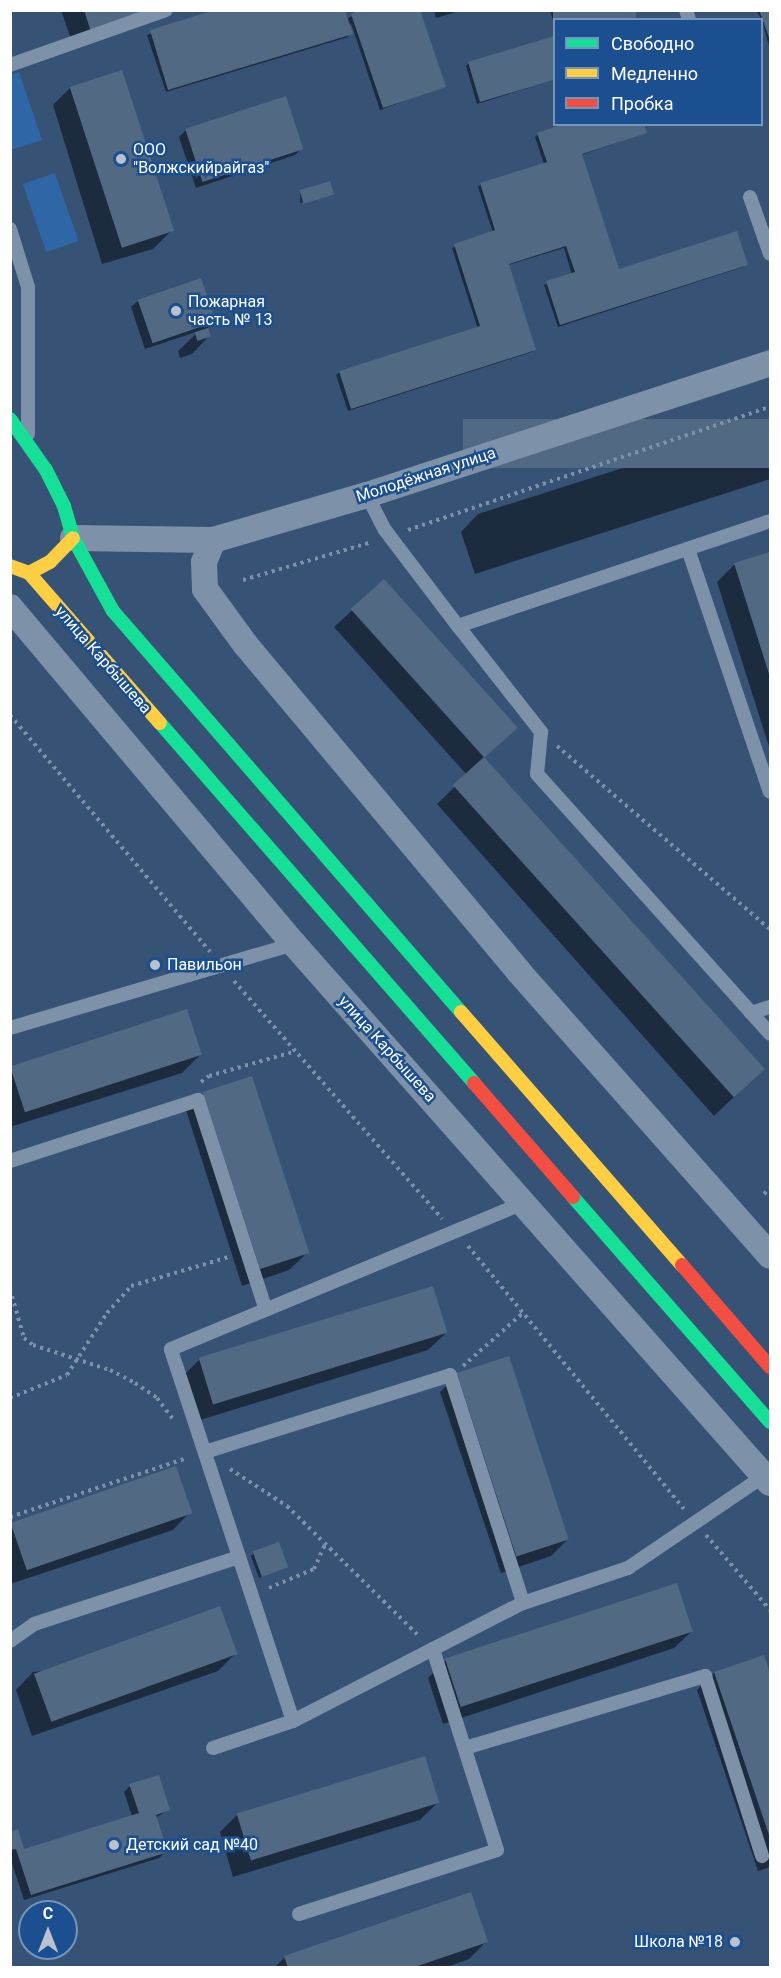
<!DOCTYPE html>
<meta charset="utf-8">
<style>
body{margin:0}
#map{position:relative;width:781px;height:1978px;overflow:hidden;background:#365274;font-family:Roboto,sans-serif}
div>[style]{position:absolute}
.green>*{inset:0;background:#2f66a5;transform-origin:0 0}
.shadow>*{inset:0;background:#0007}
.building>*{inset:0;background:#526984;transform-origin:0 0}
.path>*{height:4px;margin-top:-2px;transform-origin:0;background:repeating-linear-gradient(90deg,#7d92a8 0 3px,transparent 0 7.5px)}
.lane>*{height:14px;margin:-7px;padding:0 7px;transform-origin:7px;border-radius:7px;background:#7d92a8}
.street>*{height:26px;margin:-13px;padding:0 13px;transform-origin:13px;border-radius:13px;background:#7d92a8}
.fast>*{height:14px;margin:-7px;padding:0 7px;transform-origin:7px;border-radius:7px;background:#16e098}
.slow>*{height:14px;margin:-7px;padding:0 7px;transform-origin:7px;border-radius:7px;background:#ffcf43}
.jam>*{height:14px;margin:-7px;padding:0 7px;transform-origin:7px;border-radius:7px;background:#f24e42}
.dots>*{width:16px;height:16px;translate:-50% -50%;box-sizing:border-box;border:3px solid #1b4f8f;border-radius:50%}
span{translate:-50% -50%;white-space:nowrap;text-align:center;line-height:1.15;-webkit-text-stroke:5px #1b4f8f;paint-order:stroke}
.poi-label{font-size:16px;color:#fff}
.left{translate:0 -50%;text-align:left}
.right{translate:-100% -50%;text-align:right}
.street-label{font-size:16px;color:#fff}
.frame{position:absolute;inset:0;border:12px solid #fff;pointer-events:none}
.legend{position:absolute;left:553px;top:18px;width:210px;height:108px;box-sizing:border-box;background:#1b4f8f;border:2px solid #7695bc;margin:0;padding:8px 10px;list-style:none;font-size:18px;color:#fff}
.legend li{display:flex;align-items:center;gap:12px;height:30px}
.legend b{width:30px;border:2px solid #7695bc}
.north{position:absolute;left:18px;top:1900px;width:60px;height:60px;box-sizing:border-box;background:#1b4f8f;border:2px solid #7695bc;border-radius:50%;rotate:0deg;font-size:16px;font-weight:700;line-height:24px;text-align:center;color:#fff}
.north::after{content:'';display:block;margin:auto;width:21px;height:27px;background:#b9c2ce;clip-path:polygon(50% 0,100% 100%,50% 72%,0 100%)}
</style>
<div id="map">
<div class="green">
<i style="clip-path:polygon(19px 72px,42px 140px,11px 150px,11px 75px)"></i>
<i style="left:55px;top:173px;width:72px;height:34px;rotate:71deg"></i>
</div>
<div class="shadow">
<i style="clip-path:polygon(61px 10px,137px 10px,74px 48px)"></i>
<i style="clip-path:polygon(220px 10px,347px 20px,352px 15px,444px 86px,380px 110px,351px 23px,348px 37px,166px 92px,147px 35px)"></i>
<i style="clip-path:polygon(434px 10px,463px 10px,436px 18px)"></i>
<i style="clip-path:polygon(550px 10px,634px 10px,637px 20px,554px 20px,554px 24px)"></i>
<i style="clip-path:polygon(756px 10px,770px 10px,770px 50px,762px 20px)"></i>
<i style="clip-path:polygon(554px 38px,554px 80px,477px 104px,466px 66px,469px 63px)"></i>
<i style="clip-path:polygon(70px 88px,171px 231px,153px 249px,102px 264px,53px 105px)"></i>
<i style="clip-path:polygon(186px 130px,301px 149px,295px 155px,196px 188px,179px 137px)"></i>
<i style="clip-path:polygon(645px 133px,581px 155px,618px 270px,746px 265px,743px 267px,558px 327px,544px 285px,572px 275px,564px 248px,508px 265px,535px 349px,532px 352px,348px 411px,336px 375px,339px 373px,478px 329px,452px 248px,493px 233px,478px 187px,481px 184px,544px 164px,535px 137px,538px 134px)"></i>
<i style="clip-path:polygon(300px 192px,331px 193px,300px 203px)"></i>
<i style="clip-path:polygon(138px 301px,214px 322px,207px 329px,209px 336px,192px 354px,180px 358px,178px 351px,199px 331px,145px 349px,131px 307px)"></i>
<i style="clip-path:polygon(770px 421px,770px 479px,475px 574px,461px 532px,478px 514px)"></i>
<i style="clip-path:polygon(770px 553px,770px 750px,717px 582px,734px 565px)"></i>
<i style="clip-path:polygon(384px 581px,498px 744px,483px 758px,762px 1070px,714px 1116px,437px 804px,467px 775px,334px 627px)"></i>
<i style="clip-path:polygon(200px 1055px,182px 1073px,10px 1127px,10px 1067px)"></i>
<i style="clip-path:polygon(203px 1093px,307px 1253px,289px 1270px,242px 1286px,186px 1110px)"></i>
<i style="clip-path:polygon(446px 1333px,428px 1350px,197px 1421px,183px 1376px,200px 1359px)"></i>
<i style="clip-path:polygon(458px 1374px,568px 1539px,551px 1556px,501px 1573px,440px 1392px)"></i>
<i style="clip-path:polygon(190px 1512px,173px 1530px,10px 1584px,10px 1523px)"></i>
<i style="clip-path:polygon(254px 1553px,286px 1566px,259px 1578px,251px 1556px)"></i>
<i style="clip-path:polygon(692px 1631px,674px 1648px,443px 1724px,428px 1678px,446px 1660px)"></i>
<i style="clip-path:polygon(235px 1654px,218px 1671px,32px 1736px,16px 1690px,33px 1672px)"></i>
<i style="clip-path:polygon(763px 1657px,770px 1678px,770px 1867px,758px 1871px,697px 1690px,714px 1673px)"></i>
<i style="clip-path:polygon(130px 1786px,168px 1810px,155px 1818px,166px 1851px,159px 1858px,24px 1900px,10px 1857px,10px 1833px,23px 1851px,132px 1816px,124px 1792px)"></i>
<i style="clip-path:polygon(438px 1802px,420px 1820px,233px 1877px,220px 1832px,237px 1815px)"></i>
<i style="clip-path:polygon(487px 1941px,469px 1959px,444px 1968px,274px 1968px,285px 1957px)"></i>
</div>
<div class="building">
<i style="clip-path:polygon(84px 10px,138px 10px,140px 16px,91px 32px)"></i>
<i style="clip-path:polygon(215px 10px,345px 10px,353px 34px,168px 90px,150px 30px)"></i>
<i style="clip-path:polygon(360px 10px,420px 10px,446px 87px,383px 108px,351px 14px)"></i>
<i style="left:553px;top:10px;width:83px;height:10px"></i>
<i style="clip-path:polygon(759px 10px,770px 10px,770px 40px)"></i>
<i style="clip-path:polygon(554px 36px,554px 80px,480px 102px,468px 62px)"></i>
<i style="left:122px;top:70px;width:169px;height:55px;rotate:72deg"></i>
<i style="left:286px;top:96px;width:56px;height:106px;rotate:72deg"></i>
<i style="clip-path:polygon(563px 124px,644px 124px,647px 133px,582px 154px,619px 269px,737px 231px,748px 265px,560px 325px,546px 281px,575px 272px,566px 246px,509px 264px,536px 350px,351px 409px,339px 371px,480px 326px,454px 244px,495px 230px,480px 183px,547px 162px,537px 133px)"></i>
<i style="left:330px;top:181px;width:14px;height:32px;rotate:73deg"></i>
<i style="left:201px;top:278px;width:46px;height:67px;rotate:71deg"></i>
<i style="left:208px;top:328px;width:9px;height:14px;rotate:72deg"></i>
<i style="left:770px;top:419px;width:49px;height:307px;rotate:90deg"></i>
<i style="clip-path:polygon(770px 552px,770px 677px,734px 563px)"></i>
<i style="left:384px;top:579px;width:200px;height:45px;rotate:48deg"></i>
<i style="left:484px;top:757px;width:420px;height:42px;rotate:48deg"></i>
<i style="left:187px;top:1009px;width:48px;height:186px;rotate:72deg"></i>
<i style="left:252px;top:1076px;width:186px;height:52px;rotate:72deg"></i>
<i style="left:433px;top:1286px;width:49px;height:245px;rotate:73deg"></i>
<i style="left:509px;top:1356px;width:193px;height:55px;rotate:72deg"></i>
<i style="left:176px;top:1466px;width:50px;height:175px;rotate:71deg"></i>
<i style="left:279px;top:1542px;width:27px;height:28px;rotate:70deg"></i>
<i style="left:677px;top:1583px;width:51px;height:244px;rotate:72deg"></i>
<i style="left:220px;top:1606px;width:51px;height:198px;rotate:70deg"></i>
<i style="clip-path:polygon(764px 1655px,770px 1673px,770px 1838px,714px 1672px)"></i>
<i style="left:425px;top:1756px;width:49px;height:197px;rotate:73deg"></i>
<i style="clip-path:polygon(159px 1775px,170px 1810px,156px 1815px,168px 1852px,31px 1895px,16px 1849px,10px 1850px,10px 1832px,18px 1829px,24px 1849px,139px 1813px,129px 1784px)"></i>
<i style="clip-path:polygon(471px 1892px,488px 1942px,412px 1968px,288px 1968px,284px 1956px)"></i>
</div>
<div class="path">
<i style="left:408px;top:530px;width:382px;rotate:-18.8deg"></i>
<i style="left:243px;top:580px;width:134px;rotate:-16.4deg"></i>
<i style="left:10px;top:715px;width:310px;rotate:49.8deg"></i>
<i style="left:557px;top:746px;width:281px;rotate:40.7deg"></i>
<i style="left:234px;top:981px;width:316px;rotate:48.8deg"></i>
<i style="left:201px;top:1082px;width:10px;rotate:-37deg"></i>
<i style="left:209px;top:1076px;width:87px;rotate:-15.9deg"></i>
<i style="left:764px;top:1194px;width:8px;rotate:-45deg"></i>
<i style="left:468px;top:1246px;width:340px;rotate:50.6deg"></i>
<i style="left:10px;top:1289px;width:51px;rotate:74.1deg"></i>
<i style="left:24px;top:1338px;width:11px;rotate:38deg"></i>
<i style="left:33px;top:1345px;width:81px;rotate:18deg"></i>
<i style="left:110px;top:1370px;width:28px;rotate:27deg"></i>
<i style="left:135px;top:1383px;width:27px;rotate:34deg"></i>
<i style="left:157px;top:1398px;width:26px;rotate:53deg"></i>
<i style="left:463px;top:1366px;width:80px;rotate:-41.5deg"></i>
<i style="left:10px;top:1398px;width:61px;rotate:-22deg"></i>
<i style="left:67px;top:1375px;width:74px;rotate:-57.2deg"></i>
<i style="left:107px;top:1313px;width:36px;rotate:-48deg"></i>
<i style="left:131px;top:1286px;width:102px;rotate:-16.5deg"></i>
<i style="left:230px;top:1469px;width:68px;rotate:33deg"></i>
<i style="left:287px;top:1506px;width:185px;rotate:44.6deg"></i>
<i style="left:10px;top:1517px;width:187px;rotate:-18.4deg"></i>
<i style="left:706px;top:1535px;width:99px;rotate:49.5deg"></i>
<i style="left:269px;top:1588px;width:49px;rotate:-22.9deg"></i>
<i style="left:314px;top:1569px;width:27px;rotate:-66deg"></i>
</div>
<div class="lane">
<i style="left:686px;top:10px;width:10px;rotate:73deg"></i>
<i style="left:10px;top:65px;width:165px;rotate:-19.4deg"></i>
<i style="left:750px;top:197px;width:60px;rotate:70.7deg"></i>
<i style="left:10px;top:229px;width:61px;rotate:72.8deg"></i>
<i style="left:28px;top:287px;width:147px;rotate:90deg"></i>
<i style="left:367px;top:495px;width:39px;rotate:63deg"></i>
<i style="left:385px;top:530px;width:121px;rotate:52.8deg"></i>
<i style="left:458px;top:626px;width:329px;rotate:-18.6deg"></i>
<i style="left:688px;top:549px;width:256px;rotate:71.4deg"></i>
<i style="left:458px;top:626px;width:135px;rotate:51.9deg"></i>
<i style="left:541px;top:732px;width:42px;rotate:95.4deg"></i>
<i style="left:537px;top:774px;width:349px;rotate:48.1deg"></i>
<i style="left:751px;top:1013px;width:20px;rotate:-18deg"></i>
<i style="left:10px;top:1028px;width:296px;rotate:-16.5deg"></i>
<i style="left:10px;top:1161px;width:198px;rotate:-18deg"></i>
<i style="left:198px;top:1100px;width:219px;rotate:72.1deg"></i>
<i style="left:205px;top:1452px;width:257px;rotate:-17.4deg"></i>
<i style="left:450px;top:1375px;width:239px;rotate:72.2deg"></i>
<i style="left:10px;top:1641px;width:29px;rotate:-35deg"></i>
<i style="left:34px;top:1624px;width:216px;rotate:-18.1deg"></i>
<i style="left:293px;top:1721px;width:391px;rotate:-108.2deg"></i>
<i style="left:171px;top:1349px;width:382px;rotate:-22.5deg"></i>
<i style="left:213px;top:1748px;width:84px;rotate:-18.6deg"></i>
<i style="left:293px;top:1721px;width:259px;rotate:-27.2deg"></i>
<i style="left:523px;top:1603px;width:111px;rotate:-18.4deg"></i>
<i style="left:628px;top:1568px;width:164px;rotate:-34.1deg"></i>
<i style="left:465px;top:1748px;width:251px;rotate:-16.7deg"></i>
<i style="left:705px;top:1676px;width:189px;rotate:72.4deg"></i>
<i style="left:299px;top:1914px;width:208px;rotate:-17.9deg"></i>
<i style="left:497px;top:1850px;width:211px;rotate:-107.7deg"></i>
</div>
<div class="street">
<i style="left:73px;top:538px;width:140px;rotate:0.8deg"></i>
<i style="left:213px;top:540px;width:160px;rotate:-16.3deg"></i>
<i style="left:367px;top:495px;width:424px;rotate:-18.1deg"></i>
<i style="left:213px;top:540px;width:24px;rotate:112deg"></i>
<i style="left:204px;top:562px;width:27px;rotate:88deg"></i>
<i style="left:205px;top:589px;width:68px;rotate:54deg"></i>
<i style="left:245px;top:644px;width:427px;rotate:50.1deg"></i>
<i style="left:519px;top:972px;width:379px;rotate:48.5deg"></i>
<i style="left:10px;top:607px;width:441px;rotate:49.9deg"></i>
<i style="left:294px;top:944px;width:719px;rotate:48.55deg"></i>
</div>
<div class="fast">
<i style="left:10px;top:419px;width:62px;rotate:54.8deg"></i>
<i style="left:46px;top:470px;width:40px;rotate:63.4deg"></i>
<i style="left:64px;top:506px;width:33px;rotate:74deg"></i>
<i style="left:73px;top:538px;width:83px;rotate:61.3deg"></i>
<i style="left:113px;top:611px;width:531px;rotate:49.05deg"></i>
<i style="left:160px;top:723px;width:478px;rotate:48.9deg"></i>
<i style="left:573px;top:1197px;width:299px;rotate:48.8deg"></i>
</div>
<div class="slow">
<i style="left:10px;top:566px;width:20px;rotate:20deg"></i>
<i style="left:29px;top:573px;width:199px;rotate:48.9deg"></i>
<i style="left:29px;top:573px;width:24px;rotate:-28deg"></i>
<i style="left:50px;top:562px;width:33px;rotate:-46deg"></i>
<i style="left:461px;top:1012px;width:336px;rotate:48.9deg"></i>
</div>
<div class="jam">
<i style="left:474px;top:1083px;width:151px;rotate:49deg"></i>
<i style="left:682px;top:1265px;width:135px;rotate:49.2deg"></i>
</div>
<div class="dots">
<i style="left:121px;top:159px;background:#b9c2ce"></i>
<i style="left:176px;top:311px;background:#b9c2ce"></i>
<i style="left:155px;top:965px;background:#b9c2ce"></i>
<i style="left:114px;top:1845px;background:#b9c2ce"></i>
<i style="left:735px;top:1942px;background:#b9c2ce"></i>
</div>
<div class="poi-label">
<span class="left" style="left:133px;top:159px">ООО<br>"Волжскийрайгаз"</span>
<span class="left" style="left:188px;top:311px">Пожарная<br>часть № 13</span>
<span class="left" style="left:167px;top:965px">Павильон</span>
<span class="left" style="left:126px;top:1845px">Детский сад №40</span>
<span class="right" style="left:723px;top:1942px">Школа №18</span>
</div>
<div class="street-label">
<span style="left:426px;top:475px;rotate:-18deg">Молодёжная улица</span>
<span style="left:103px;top:660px;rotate:49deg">улица Карбышева</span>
<span style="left:387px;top:1049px;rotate:48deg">улица Карбышева</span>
</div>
<div class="frame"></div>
<ul class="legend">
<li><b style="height:8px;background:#16e098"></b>Свободно</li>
<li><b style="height:8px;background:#ffcf43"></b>Медленно</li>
<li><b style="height:8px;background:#f24e42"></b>Пробка</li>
</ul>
<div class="north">С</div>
</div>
